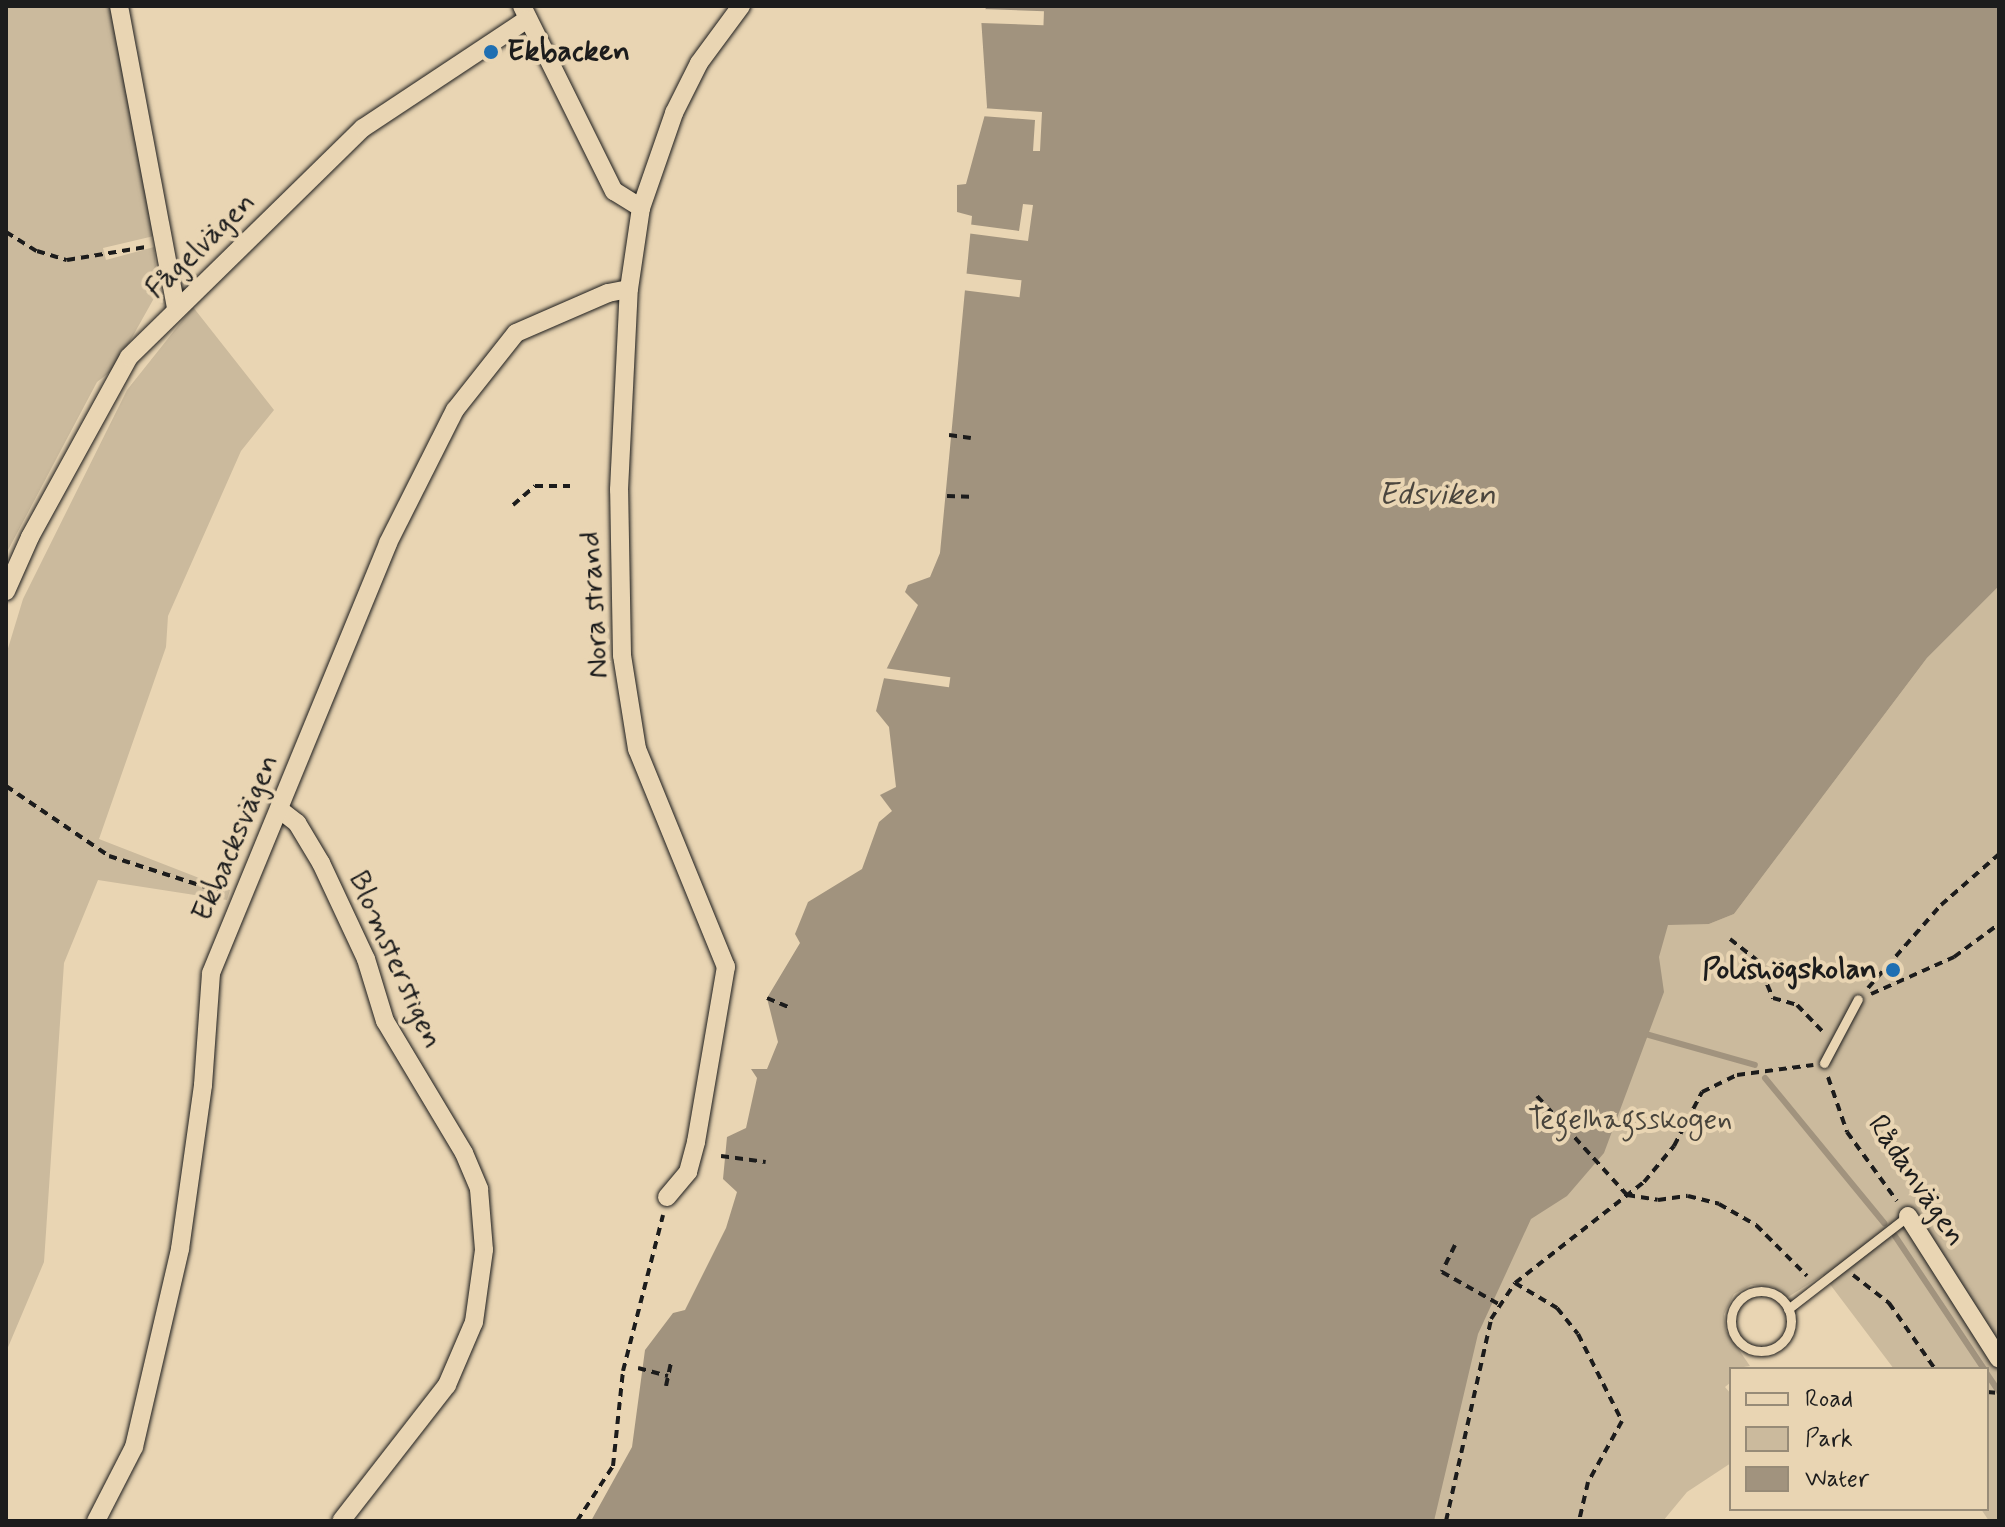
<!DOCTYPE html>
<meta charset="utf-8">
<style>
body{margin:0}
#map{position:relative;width:2005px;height:1527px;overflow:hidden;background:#e9d5b3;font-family:Mynerve,sans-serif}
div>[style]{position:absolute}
.green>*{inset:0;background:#cbba9d}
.water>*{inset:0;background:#a1937e}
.pier>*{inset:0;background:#e9d5b3;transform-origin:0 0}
.stream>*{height:6px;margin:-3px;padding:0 3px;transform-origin:3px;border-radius:3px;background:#a1937e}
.path>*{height:4px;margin-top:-2px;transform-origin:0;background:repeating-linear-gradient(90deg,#1c1c1c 0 8px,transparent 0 14px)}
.roads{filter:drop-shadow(0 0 2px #1c1c1c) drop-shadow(0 0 2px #1c1c1c)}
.service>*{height:9px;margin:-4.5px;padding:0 4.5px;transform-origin:4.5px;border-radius:4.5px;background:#e9d5b3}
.service>.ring{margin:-4.5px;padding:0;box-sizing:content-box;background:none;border:9px solid #e9d5b3;border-radius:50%}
.minor>*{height:18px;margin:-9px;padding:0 9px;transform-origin:9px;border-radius:9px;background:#e9d5b3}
.dots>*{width:22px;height:22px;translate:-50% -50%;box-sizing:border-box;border:4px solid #e9d5b3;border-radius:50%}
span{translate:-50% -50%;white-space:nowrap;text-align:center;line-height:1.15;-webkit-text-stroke:8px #e9d5b3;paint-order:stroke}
.poi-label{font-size:30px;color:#1c1c1c;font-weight:700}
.left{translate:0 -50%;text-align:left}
.right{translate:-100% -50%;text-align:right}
.street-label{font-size:30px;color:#1c1c1c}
.park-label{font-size:30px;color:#48443c}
.water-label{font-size:32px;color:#4b463e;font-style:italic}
.frame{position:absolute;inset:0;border:8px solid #1c1c1c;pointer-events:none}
.legend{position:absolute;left:1729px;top:1367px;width:260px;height:144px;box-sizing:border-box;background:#e9d5b3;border:2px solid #978b77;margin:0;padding:10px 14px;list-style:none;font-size:24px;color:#1c1c1c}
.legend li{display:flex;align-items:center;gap:16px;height:40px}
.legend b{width:40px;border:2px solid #978b77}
</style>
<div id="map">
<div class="green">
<i style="clip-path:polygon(6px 6px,110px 6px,154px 236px,103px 248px,106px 260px,154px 247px,158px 291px,115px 368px,97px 382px,6px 554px)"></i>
<i style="clip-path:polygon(193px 307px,274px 410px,241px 451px,168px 616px,166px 647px,99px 839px,230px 890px,227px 900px,98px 880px,64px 963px,44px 1262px,6px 1352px,6px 655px,23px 599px,127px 390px)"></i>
<i style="clip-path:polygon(1999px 586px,1999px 1521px,1989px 1521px,1981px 1509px,1987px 1509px,1987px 1369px,1894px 1369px,1823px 1275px,1785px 1299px,1773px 1287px,1751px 1285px,1734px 1294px,1724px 1314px,1726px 1331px,1750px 1366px,1731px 1369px,1731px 1382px,1725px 1387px,1731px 1394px,1731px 1463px,1687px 1492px,1663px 1521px,1231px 1521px,1597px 781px,1709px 924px,1734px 914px,1927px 658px)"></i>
</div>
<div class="water">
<i style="clip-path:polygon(987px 6px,1999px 6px,1999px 586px,1927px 658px,1734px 914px,1709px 924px,1668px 925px,1659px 957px,1664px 992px,1604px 1153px,1567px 1196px,1531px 1219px,1478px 1334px,1434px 1521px,591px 1521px,632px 1447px,645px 1350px,673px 1313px,685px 1310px,726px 1228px,737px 1192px,723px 1179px,727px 1137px,746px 1128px,757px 1078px,751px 1069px,767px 1069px,778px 1042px,767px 998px,800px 943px,795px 934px,808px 902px,862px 869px,879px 822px,892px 811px,880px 795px,896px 787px,889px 727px,876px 711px,886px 670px,918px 605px,905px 592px,908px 585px,930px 577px,940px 553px,972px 216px,957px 212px,957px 185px,966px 184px,987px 107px,981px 17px)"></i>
</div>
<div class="pier">
<i style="left:981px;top:9px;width:63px;height:14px;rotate:2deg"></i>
<i style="clip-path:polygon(982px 108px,1042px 112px,1040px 151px,1033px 151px,1035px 120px,981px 116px)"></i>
<i style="clip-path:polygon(1023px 204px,1033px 205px,1028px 241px,966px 233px,967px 224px,1019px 231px)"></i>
<i style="left:962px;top:273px;width:60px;height:17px;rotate:7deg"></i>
<i style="left:884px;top:668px;width:67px;height:10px;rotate:8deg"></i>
</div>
<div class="stream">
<i style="left:1649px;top:1035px;width:110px;rotate:15.8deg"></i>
<i style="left:1765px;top:1078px;width:188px;rotate:50.6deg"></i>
<i style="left:1895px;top:1236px;width:160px;rotate:56.2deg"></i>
<i style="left:1987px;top:1374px;width:22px;rotate:56deg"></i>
</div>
<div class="path">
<i style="left:6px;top:232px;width:36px;rotate:32deg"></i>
<i style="left:37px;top:251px;width:31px;rotate:17deg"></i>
<i style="left:67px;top:260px;width:80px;rotate:-9.3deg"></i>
<i style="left:949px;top:435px;width:22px;rotate:8deg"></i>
<i style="left:947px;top:496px;width:23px;rotate:2deg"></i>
<i style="left:513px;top:505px;width:29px;rotate:-41deg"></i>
<i style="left:535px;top:486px;width:35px"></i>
<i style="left:6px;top:786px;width:125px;rotate:34.2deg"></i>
<i style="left:109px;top:856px;width:121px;rotate:17.8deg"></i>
<i style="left:1730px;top:939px;width:33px;rotate:38deg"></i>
<i style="left:1756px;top:959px;width:43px;rotate:66.4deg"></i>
<i style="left:1773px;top:998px;width:25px;rotate:16deg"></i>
<i style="left:1797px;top:1005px;width:37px;rotate:46deg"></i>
<i style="left:1868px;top:988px;width:111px;rotate:-48.7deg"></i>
<i style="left:1941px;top:905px;width:77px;rotate:-41.3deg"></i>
<i style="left:1871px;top:994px;width:91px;rotate:-24deg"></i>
<i style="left:1954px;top:957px;width:56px;rotate:-36.3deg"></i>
<i style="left:767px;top:998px;width:26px;rotate:23deg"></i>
<i style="left:1828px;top:1077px;width:58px;rotate:70.9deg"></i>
<i style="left:1847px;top:1132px;width:85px;rotate:54.1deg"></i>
<i style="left:1537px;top:1096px;width:134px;rotate:47.7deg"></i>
<i style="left:1627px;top:1195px;width:31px;rotate:9deg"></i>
<i style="left:1658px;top:1200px;width:30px;rotate:-8deg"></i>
<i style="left:1688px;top:1196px;width:32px;rotate:14deg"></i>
<i style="left:1719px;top:1204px;width:43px;rotate:29.6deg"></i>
<i style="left:1756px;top:1225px;width:72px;rotate:45deg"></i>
<i style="left:721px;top:1156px;width:45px;rotate:7.6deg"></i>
<i style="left:1455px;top:1245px;width:30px;rotate:116deg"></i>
<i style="left:1442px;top:1272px;width:67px;rotate:29.6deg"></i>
<i style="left:1853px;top:1275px;width:46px;rotate:37.9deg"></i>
<i style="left:1889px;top:1303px;width:80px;rotate:55.1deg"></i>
<i style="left:1515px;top:1283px;width:49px;rotate:30.8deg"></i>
<i style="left:1557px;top:1308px;width:33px;rotate:51deg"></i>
<i style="left:1578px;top:1334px;width:97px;rotate:63.2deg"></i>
<i style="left:1622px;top:1421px;width:70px;rotate:119.1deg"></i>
<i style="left:1588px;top:1482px;width:40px;rotate:103deg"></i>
<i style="left:638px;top:1368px;width:31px;rotate:15deg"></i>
<i style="left:666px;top:1386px;width:24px;rotate:-78deg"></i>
<i style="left:1987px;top:1392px;width:12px;rotate:5deg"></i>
<i style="left:577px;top:1521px;width:66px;rotate:-56.8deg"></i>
<i style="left:613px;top:1466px;width:96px;rotate:-84deg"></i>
<i style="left:623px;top:1371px;width:161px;rotate:-75.6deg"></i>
<i style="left:1446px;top:1521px;width:207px;rotate:-77.4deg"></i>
<i style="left:1491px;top:1319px;width:43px;rotate:-56.3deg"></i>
<i style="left:1515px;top:1283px;width:164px;rotate:-38.1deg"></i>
<i style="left:1644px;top:1182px;width:47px;rotate:-50.2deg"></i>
<i style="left:1674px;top:1146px;width:61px;rotate:-62.6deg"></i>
<i style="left:1702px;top:1092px;width:39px;rotate:-26deg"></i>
<i style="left:1737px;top:1075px;width:77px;rotate:-7.5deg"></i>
</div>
<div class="roads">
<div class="service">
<i style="left:1824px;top:1063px;width:72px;rotate:-62deg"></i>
<i class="ring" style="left:1731px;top:1291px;width:51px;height:51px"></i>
<i style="left:1788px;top:1309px;width:152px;rotate:-37.8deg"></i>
</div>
<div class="minor">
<i style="left:119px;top:6px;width:308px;rotate:79.3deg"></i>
<i style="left:522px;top:6px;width:207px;rotate:63.6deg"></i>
<i style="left:614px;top:191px;width:32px;rotate:32deg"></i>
<i style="left:6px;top:591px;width:59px;rotate:-66deg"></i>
<i style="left:30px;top:537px;width:205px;rotate:-61.2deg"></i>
<i style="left:129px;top:357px;width:327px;rotate:-44.4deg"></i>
<i style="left:363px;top:128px;width:196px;rotate:-33.5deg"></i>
<i style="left:279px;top:809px;width:23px;rotate:38deg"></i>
<i style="left:297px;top:823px;width:47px;rotate:59deg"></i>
<i style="left:321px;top:863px;width:106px;rotate:64.9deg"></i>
<i style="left:366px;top:959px;width:65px;rotate:73deg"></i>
<i style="left:385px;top:1021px;width:154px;rotate:59.1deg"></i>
<i style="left:464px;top:1153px;width:39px;rotate:67deg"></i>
<i style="left:479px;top:1189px;width:61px;rotate:85.3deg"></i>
<i style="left:484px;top:1250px;width:73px;rotate:97.9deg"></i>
<i style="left:474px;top:1322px;width:69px;rotate:113.2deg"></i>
<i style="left:447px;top:1385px;width:172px;rotate:127.9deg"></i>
<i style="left:667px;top:1197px;width:33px;rotate:-50deg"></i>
<i style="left:688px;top:1172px;width:31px;rotate:-75deg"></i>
<i style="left:696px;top:1142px;width:178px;rotate:-80.3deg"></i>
<i style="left:726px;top:967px;width:235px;rotate:-112.2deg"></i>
<i style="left:637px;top:749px;width:95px;rotate:-99.1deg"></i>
<i style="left:622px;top:655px;width:165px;rotate:-91deg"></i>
<i style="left:619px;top:490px;width:201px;rotate:-87.2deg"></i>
<i style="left:629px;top:289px;width:82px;rotate:-81.6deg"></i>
<i style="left:641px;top:208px;width:101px;rotate:-70.8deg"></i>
<i style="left:674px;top:113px;width:56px;rotate:-63.4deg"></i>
<i style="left:699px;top:63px;width:71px;rotate:-53.6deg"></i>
<i style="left:1908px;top:1216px;width:169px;rotate:57.5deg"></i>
<i style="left:96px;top:1521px;width:83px;rotate:-62.8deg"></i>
<i style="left:134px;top:1447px;width:203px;rotate:-76.9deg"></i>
<i style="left:180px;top:1249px;width:166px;rotate:-82deg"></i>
<i style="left:203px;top:1085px;width:112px;rotate:-85.9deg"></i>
<i style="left:211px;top:973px;width:465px;rotate:-67.6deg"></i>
<i style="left:388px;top:543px;width:149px;rotate:-63.3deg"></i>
<i style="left:455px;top:410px;width:98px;rotate:-51.6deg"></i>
<i style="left:516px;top:333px;width:100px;rotate:-23.5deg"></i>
<i style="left:608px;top:293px;width:21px;rotate:-11deg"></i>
</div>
</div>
<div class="dots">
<i style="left:491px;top:52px;background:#1f6fb2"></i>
<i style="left:1893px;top:970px;background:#1f6fb2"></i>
</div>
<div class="poi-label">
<span class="left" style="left:507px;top:52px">Ekbacken</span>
<span class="right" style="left:1877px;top:970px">Polishögskolan</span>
</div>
<div class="street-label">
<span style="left:201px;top:246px;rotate:-44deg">Fågelvägen</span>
<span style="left:595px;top:605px;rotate:-93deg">Nora strand</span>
<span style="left:236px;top:838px;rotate:-67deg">Ekbacksvägen</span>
<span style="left:395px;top:960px;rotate:66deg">Blomsterstigen</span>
<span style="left:1916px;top:1181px;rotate:56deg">Rådanvägen</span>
</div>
<div class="park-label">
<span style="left:1630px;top:1120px">Tegelhagsskogen</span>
</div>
<div class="water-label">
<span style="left:1437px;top:495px">Edsviken</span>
</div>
<div class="frame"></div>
<ul class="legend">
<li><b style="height:10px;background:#e9d5b3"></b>Road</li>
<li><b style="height:22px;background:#cbba9d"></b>Park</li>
<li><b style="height:22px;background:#a1937e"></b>Water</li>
</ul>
</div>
